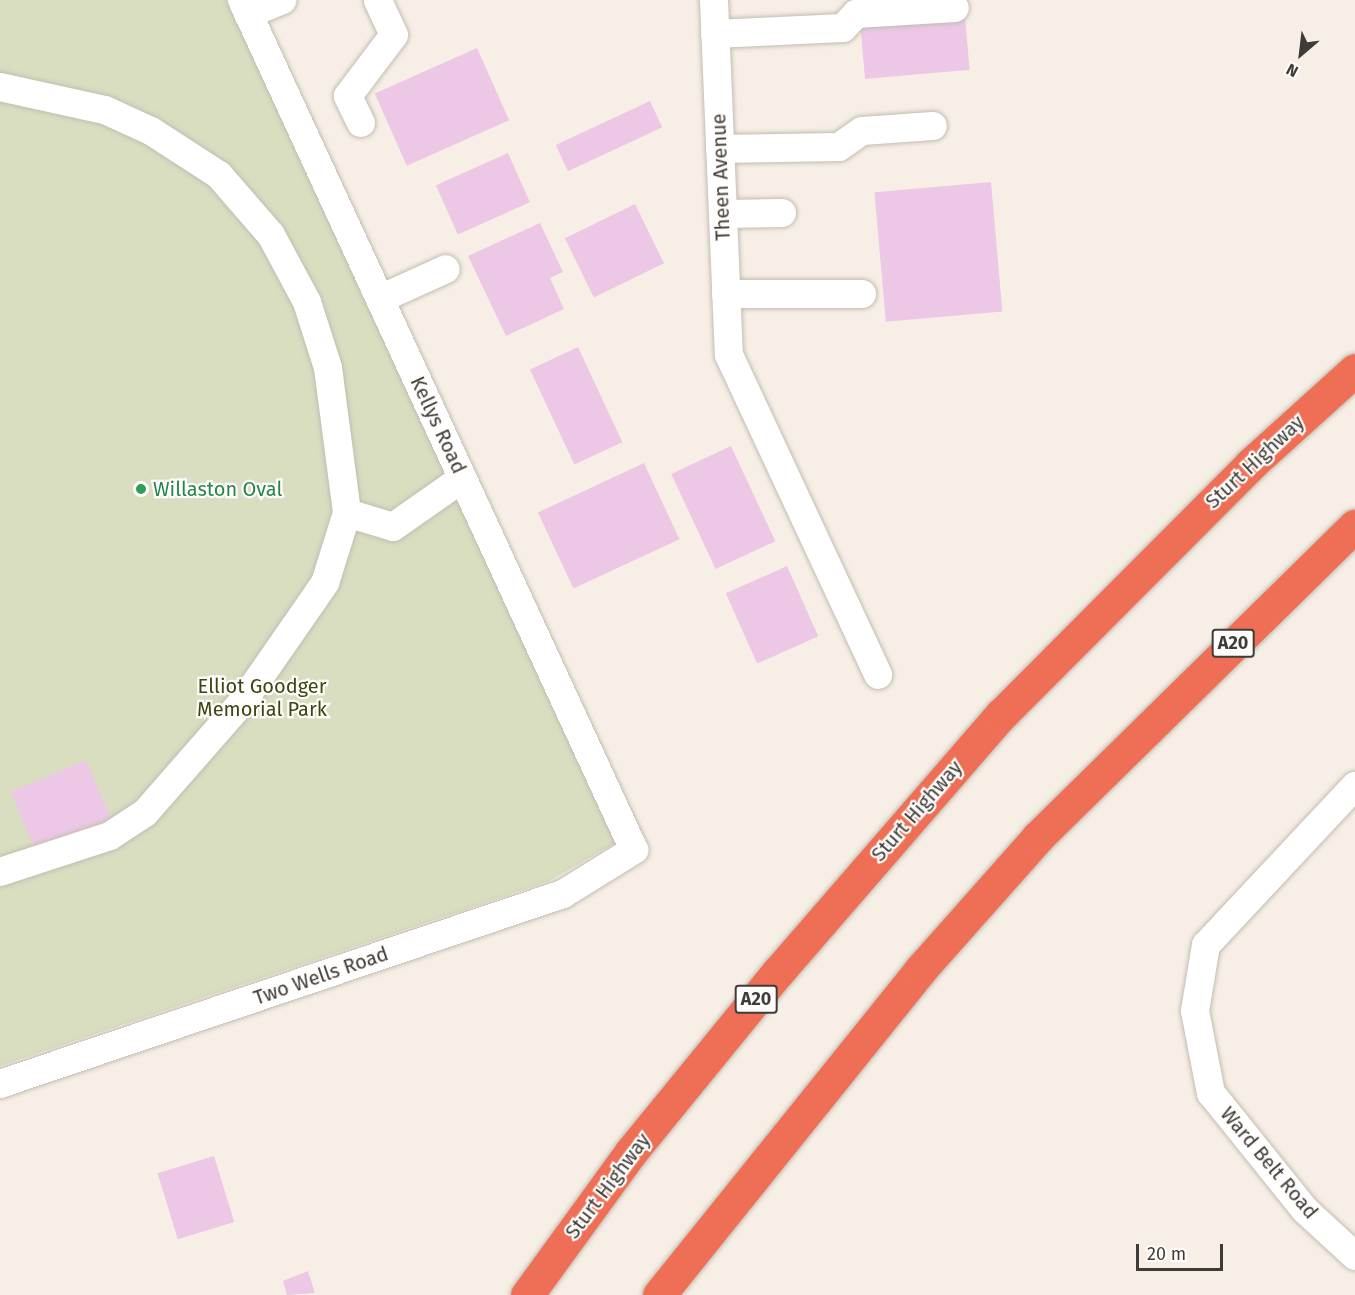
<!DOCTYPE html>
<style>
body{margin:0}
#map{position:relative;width:1355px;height:1295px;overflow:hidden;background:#f7efe5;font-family:"Fira Sans",sans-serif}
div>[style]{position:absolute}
.green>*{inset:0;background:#d9dec0}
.building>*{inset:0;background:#ecc8e6;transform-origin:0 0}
.roads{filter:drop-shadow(0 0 2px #c3bcb2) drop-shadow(0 0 2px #c3bcb2)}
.minor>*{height:28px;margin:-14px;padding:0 14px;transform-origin:14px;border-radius:14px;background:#fff}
.highway>*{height:33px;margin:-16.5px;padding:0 16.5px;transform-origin:16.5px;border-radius:16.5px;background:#ef6f56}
.dots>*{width:16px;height:16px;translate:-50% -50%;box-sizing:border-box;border:3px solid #fffdfb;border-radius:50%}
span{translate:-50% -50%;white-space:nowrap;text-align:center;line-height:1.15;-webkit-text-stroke:4.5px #fffdfb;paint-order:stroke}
.shield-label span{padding:2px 4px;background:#fffdfb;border:2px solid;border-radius:4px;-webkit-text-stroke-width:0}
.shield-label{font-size:18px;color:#3f3c38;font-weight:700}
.street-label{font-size:20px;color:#3f3c38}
.leisure-label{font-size:20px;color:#27864d}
.left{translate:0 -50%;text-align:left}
.park-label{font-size:20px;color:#3f4412}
.north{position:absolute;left:1271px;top:24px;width:60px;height:60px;-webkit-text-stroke:4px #fffdfb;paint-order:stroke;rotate:208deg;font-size:16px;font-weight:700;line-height:24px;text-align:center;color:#3f3c38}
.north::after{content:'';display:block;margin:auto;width:21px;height:27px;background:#3f3c38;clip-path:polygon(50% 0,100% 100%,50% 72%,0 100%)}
.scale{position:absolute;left:1136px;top:1244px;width:87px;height:27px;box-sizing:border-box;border:3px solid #3f3c38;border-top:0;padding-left:8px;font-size:18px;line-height:21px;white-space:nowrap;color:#3f3c38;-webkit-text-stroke:4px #fffdfb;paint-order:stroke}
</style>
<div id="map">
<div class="green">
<i style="clip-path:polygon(0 0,226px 0,617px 842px,549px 881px,0 1066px)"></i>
</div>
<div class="building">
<i style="left:965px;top:17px;width:53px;height:105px;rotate:85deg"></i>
<i style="left:477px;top:48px;width:79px;height:112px;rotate:66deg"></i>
<i style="left:650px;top:101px;width:29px;height:104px;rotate:65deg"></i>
<i style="left:508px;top:153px;width:54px;height:79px;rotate:66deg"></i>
<i style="left:991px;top:182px;width:130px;height:117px;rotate:85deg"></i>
<i style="left:635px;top:204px;width:66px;height:78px;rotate:64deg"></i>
<i style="clip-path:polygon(540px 223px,563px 272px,550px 278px,564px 309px,506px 336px,468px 256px)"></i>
<i style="left:578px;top:347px;width:105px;height:53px;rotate:65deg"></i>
<i style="left:731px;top:446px;width:105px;height:66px;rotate:65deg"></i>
<i style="left:644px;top:463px;width:84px;height:117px;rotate:65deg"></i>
<i style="left:787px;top:566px;width:77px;height:67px;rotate:66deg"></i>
<i style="left:86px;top:760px;width:63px;height:82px;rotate:67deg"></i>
<i style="left:214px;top:1156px;width:69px;height:59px;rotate:73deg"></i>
<i style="clip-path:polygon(308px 1271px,315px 1293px,287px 1295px,283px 1281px)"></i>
</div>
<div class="roads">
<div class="minor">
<i style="left:714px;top:0;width:355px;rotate:87.6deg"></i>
<i style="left:729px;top:355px;width:353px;rotate:65deg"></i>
<i style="left:248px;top:14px;width:37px;rotate:-22deg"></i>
<i style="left:715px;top:34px;width:128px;rotate:-2.7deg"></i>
<i style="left:843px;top:28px;width:19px;rotate:-47deg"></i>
<i style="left:856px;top:14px;width:99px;rotate:-3.5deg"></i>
<i style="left:0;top:87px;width:107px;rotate:12.4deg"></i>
<i style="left:105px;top:110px;width:51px;rotate:24.5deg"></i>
<i style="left:151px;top:131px;width:81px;rotate:32.9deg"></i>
<i style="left:219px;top:175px;width:79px;rotate:49.1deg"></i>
<i style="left:271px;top:235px;width:76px;rotate:61.8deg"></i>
<i style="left:307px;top:302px;width:69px;rotate:72.3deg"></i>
<i style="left:328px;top:368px;width:146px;rotate:82.5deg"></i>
<i style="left:347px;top:513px;width:73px;rotate:107.4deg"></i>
<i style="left:325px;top:583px;width:142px;rotate:124.7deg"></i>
<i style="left:244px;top:700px;width:150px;rotate:131.2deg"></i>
<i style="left:145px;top:813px;width:42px;rotate:146.7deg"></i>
<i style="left:110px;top:836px;width:116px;rotate:161.9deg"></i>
<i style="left:361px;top:123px;width:30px;rotate:-116deg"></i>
<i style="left:348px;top:96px;width:76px;rotate:-53deg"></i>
<i style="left:394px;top:35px;width:38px;rotate:-115deg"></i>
<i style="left:720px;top:149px;width:119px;rotate:-1deg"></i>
<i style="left:839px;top:147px;width:28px;rotate:-35deg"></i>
<i style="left:862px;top:131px;width:71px;rotate:-4deg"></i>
<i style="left:723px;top:214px;width:59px;rotate:-1deg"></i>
<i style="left:726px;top:294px;width:136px"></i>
<i style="left:380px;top:299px;width:72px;rotate:-24.4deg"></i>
<i style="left:347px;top:513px;width:48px;rotate:16.9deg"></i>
<i style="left:393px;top:527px;width:85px;rotate:-35deg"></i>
<i style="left:1355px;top:786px;width:218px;rotate:133.1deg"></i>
<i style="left:1206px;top:945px;width:67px;rotate:99.5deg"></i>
<i style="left:1195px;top:1011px;width:84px;rotate:79deg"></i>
<i style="left:1211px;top:1093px;width:150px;rotate:51.2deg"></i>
<i style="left:1305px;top:1210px;width:68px;rotate:42.6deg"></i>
<i style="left:0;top:1084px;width:594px;rotate:-18.65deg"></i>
<i style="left:563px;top:894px;width:84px;rotate:-31.8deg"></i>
<i style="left:634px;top:850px;width:936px;rotate:-114.76deg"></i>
</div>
<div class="highway">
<i style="left:527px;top:1295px;width:177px;rotate:-54deg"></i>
<i style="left:631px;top:1152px;width:232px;rotate:-50.8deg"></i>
<i style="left:778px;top:972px;width:340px;rotate:-49.1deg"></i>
<i style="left:1001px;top:715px;width:354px;rotate:-45.1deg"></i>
<i style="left:1251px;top:464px;width:140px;rotate:-42.1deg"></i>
<i style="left:659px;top:1295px;width:418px;rotate:-51.2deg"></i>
<i style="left:921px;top:969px;width:176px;rotate:-48.4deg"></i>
<i style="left:1038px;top:837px;width:444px;rotate:-44.5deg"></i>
</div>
</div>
<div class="dots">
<i style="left:141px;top:489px;background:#2e9e5b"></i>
</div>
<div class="shield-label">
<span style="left:1233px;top:643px">A20</span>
<span style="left:756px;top:999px">A20</span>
</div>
<div class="street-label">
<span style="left:721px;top:177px;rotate:-92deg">Theen Avenue</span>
<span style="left:438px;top:425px;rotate:65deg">Kellys Road</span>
<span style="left:1255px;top:462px;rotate:-43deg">Sturt Highway</span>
<span style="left:917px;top:811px;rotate:-49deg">Sturt Highway</span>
<span style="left:321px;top:976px;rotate:-19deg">Two Wells Road</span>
<span style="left:1269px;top:1163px;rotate:50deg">Ward Belt Road</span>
<span style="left:608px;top:1186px;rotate:-53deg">Sturt Highway</span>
</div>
<div class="leisure-label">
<span class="left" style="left:153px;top:489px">Willaston Oval</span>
</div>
<div class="park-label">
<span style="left:262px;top:698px">Elliot Goodger<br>Memorial Park</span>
</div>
<div class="north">N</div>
<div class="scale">20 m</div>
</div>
